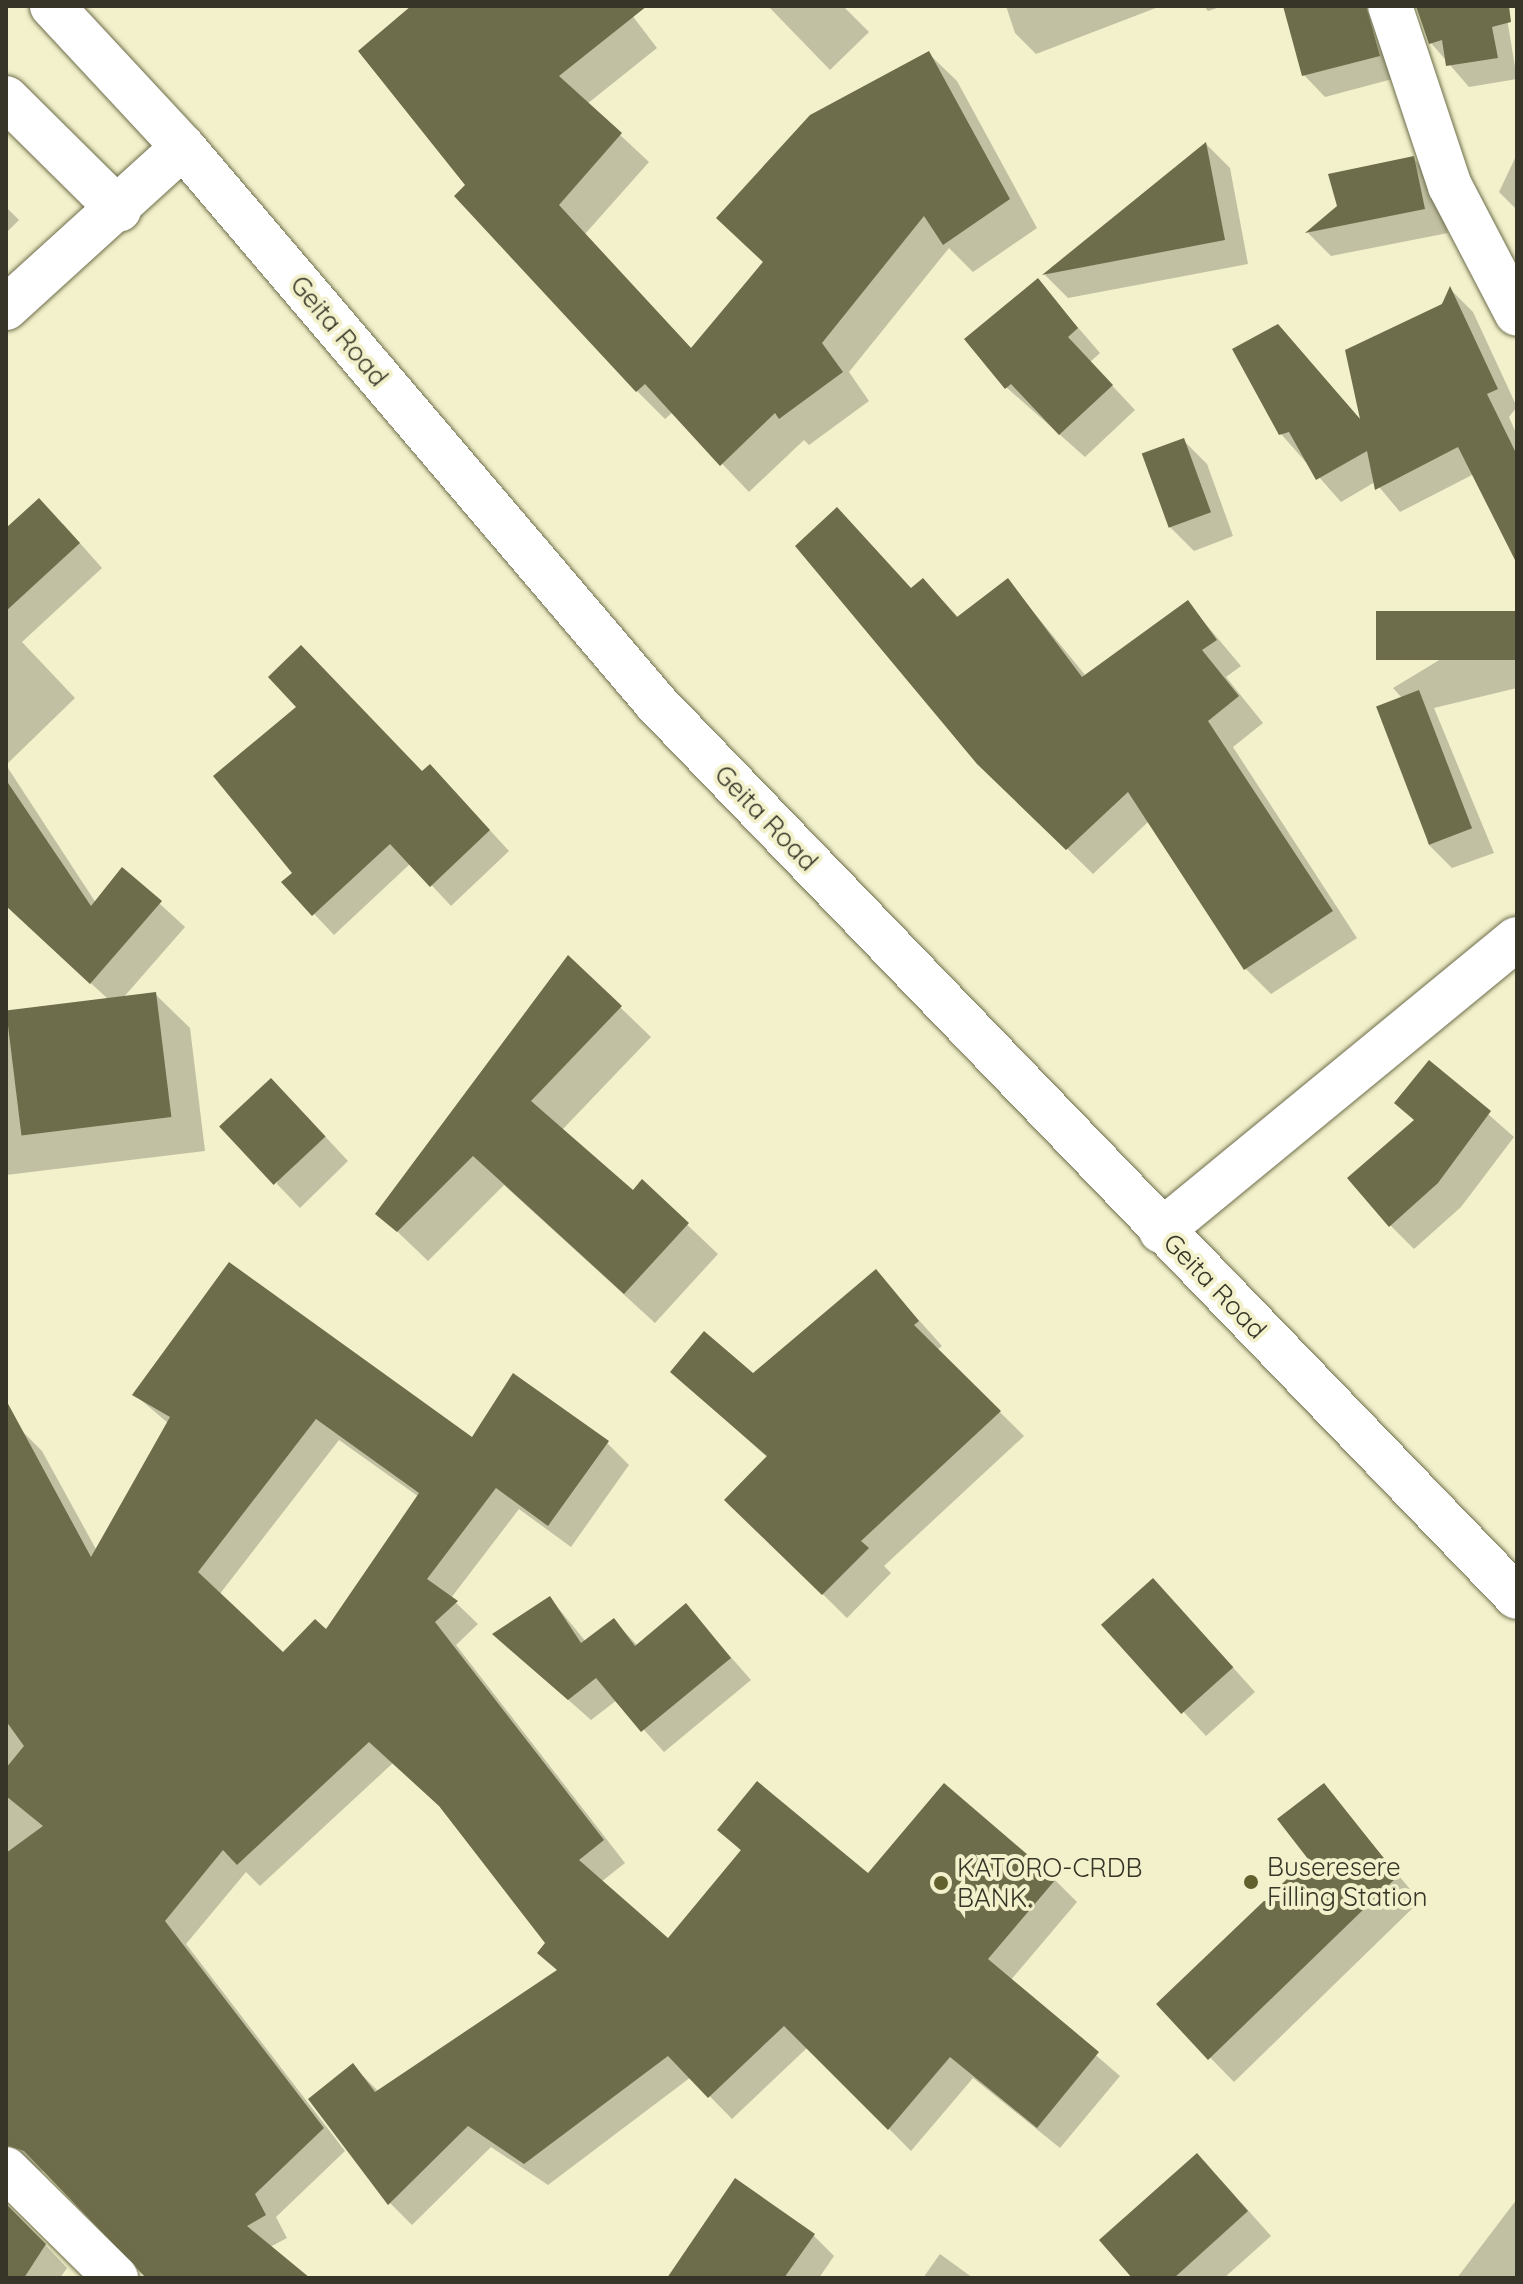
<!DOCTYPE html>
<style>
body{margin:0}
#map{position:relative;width:1523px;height:2284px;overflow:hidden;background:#f2f1cb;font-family:Quicksand,sans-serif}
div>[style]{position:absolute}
.shadow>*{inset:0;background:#0003}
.building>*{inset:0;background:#6e6d4b;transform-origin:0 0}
.roads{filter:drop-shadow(0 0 2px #6e6d4c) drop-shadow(0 0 2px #6e6d4c)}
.minor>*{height:44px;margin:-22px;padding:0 22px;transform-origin:22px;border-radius:22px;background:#fff}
.highway>*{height:44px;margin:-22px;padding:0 22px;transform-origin:22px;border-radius:22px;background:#fff}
.dots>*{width:22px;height:22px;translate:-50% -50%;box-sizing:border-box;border:4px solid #f2f1cb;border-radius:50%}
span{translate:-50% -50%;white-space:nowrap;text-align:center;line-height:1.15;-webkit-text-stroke:8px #f2f1cb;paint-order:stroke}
.street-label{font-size:26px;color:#363527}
.poi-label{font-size:26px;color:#363527}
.left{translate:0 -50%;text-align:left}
.frame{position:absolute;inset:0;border:8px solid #363527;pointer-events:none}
</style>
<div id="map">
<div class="shadow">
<i style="clip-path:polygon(415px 6px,625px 6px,657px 48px,587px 104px,649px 162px,585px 234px,693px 350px,928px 53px,957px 81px,1037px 228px,973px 272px,949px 248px,849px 372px,869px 401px,809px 445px,804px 440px,749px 492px,673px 412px,665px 419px,637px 391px,457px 196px,468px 185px)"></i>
<i style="clip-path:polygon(768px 6px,843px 6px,869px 32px,830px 70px)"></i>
<i style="clip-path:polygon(1006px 6px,1161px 6px,1036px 54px,1015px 33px)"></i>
<i style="clip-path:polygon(1204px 6px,1223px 6px,1208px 11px)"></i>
<i style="clip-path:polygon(1285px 6px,1401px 6px,1400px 77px,1325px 97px,1304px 75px)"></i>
<i style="clip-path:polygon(1416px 6px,1505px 6px,1517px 79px,1469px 87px,1431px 43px)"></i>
<i style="clip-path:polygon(1206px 144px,1230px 168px,1248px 264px,1068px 298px,1045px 275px)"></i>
<i style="clip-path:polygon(1517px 154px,1517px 210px,1499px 192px)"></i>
<i style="clip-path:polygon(1413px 158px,1437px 183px,1448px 233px,1331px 256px,1308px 233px)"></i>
<i style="clip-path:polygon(6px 207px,19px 220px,6px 233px)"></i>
<i style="clip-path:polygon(1038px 281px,1100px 353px,1090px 362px,1135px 410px,1085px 457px,1006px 387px)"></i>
<i style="clip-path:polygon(1451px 290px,1473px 312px,1517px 407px,1509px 417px,1517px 435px,1517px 560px,1474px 474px,1400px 512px,1375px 482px,1341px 502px,1281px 434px,1277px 326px,1362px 421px)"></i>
<i style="clip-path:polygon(1183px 440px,1207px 464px,1233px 536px,1194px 551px,1170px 527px)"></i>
<i style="clip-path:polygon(63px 524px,102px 568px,22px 642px,75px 698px,6px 765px,96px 903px,123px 870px,185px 927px,123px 998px,155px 994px,190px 1028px,205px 1151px,6px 1175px,6px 1012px,108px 999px,6px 905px,6px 529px)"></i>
<i style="clip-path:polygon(923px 580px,959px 618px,1008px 581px,1086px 676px,1188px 603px,1241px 666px,1226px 677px,1263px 723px,1233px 747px,1357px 938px,1271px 994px,1246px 969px,1149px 821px,1093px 874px,1006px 789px,912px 590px)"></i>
<i style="clip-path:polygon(1517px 613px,1517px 688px,1434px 708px,1494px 853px,1452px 868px,1428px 844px,1402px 698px,1393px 688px)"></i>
<i style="clip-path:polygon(299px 707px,450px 787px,509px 851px,451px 906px,411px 863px,334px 935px,284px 882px,294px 873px)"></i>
<i style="clip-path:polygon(569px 958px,651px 1037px,562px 1130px,633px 1193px,642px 1182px,718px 1254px,655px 1323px,504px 1185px,428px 1261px,378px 1213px)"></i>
<i style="clip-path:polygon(1430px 1063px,1514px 1137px,1461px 1207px,1414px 1249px,1390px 1225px)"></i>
<i style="clip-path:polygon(295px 1104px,348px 1161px,300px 1208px,277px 1184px)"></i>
<i style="clip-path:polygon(876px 1272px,942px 1346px,937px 1350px,1024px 1436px,884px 1566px,891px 1573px,847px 1618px,727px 1500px,768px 1458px,672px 1371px,753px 1376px)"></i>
<i style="clip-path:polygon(evenodd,135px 1395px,472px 1440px,607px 1443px,629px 1465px,571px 1547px,519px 1509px,451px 1598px,478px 1624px,456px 1645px,625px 1863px,601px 1882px,668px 1941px,742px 1852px,720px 1830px,868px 1876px,1055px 1880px,1077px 1902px,1010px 1981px,1120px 2076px,1060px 2148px,973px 2078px,911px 2151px,808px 2047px,732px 2119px,691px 2077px,548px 2185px,491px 2147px,412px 2225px,390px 2203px,353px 2066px,379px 2092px,559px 1971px,548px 1944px,446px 1812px,393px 1763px,260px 1886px,246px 1872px,186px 1944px,345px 2151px,276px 2217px,287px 2238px,270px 2247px,307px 2278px,148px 2278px,46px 2172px,23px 2166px,6px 2190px,6px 1415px,42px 1451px,97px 1551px,168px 1423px,135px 1395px,339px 1440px,419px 1497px,326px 1632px,283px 1655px,219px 1595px,339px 1440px)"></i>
<i style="clip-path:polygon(550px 1598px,586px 1642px,614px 1621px,638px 1646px,686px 1606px,751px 1680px,664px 1752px,617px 1700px,591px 1720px,495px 1635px)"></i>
<i style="clip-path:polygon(1177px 1605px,1255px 1692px,1206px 1736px,1104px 1626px)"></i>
<i style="clip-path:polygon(1323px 1785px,1420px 1901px,1234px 2082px,1159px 2005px,1311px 1859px)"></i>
<i style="clip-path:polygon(1221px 2180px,1271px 2236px,1224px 2278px,1134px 2278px)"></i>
<i style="clip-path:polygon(1517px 2199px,1517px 2278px,1457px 2278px)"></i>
<i style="clip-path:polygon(6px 2203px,67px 2268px,60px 2278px,6px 2278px)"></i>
<i style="clip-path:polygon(813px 2235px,834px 2256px,819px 2278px,689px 2278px)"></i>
<i style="clip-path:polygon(940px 2254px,973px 2278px,923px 2278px)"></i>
</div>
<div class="building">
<i style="clip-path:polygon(411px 6px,647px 6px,559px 76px,622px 133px,559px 205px,691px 348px,763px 262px,716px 218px,810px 115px,929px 51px,1010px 199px,943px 245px,924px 216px,822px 343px,843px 372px,779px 419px,775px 413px,720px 466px,645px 384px,636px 392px,454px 196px,465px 185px,358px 51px)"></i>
<i style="clip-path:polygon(1283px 6px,1366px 6px,1380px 56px,1302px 76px)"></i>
<i style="clip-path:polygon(1416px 6px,1509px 6px,1511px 22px,1492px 27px,1498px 58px,1446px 66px,1442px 40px,1429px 44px)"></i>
<i style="clip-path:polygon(1206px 142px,1225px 240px,1042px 275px)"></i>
<i style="clip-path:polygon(1414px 156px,1425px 209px,1305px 233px,1337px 206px,1328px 174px)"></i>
<i style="clip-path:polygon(1038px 278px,1078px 328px,1068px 337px,1113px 385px,1059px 435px,1011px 384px,1005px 389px,964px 339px)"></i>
<i style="clip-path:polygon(1450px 286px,1498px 389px,1487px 394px,1517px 455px,1517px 564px,1458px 447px,1375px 490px,1367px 451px,1316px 480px,1289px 432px,1279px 435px,1232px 349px,1278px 324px,1360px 419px,1345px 350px,1442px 304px)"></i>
<i style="left:1184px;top:438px;width:79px;height:45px;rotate:70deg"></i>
<i style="clip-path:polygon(39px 498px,80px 543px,6px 611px,6px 528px)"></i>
<i style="clip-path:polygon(837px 507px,911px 588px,923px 578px,957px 617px,1008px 578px,1082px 677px,1188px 600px,1217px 640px,1202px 650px,1239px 696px,1208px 721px,1333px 911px,1244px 970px,1128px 792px,1066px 850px,977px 764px,795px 546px)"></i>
<i style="left:1517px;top:611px;width:49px;height:141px;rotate:90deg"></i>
<i style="clip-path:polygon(301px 645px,422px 771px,430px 764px,490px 830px,430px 887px,390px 844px,312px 916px,281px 882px,292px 873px,213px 776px,296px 707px,268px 677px)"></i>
<i style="left:1419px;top:690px;width:148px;height:46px;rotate:69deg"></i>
<i style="clip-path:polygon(6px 780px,91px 906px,122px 867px,162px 901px,90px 984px,6px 906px)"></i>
<i style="clip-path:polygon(568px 955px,622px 1006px,531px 1101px,633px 1190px,642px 1179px,689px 1223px,624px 1294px,473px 1156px,397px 1232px,375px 1214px)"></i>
<i style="left:156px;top:992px;width:126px;height:151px;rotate:83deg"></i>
<i style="clip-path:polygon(1429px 1060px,1491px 1111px,1438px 1183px,1389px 1227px,1347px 1178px,1414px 1120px,1394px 1103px)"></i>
<i style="left:271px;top:1078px;width:80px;height:71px;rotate:47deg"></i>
<i style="clip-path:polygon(evenodd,229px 1262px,472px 1437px,513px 1373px,609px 1441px,548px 1526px,496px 1488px,427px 1579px,458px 1601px,435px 1622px,604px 1840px,579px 1860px,668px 1938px,741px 1850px,717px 1830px,757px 1781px,868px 1873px,944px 1783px,1056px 1879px,988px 1959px,1099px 2052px,1037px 2128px,950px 2057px,888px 2130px,784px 2026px,708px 2098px,668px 2056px,524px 2164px,468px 2126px,388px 2205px,308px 2099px,353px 2063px,375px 2092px,557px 1970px,537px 1953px,545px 1943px,439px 1806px,369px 1742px,237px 1865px,223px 1850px,165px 1921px,324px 2128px,255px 2194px,266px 2215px,247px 2226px,310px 2278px,146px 2278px,24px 2151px,6px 2145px,6px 1853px,43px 1826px,6px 1796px,6px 1768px,24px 1746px,6px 1721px,6px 1400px,91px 1557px,170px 1417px,132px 1395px,229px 1262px,316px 1419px,419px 1493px,326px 1629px,315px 1619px,283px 1652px,198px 1572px,316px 1419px)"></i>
<i style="clip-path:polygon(876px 1269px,919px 1321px,914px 1325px,1001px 1411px,861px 1541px,869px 1548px,822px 1595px,724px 1500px,767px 1456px,670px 1372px,704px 1331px,753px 1373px)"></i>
<i style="left:1153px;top:1578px;width:120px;height:70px;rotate:48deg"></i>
<i style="clip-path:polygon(550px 1596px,581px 1643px,614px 1618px,635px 1646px,686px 1603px,731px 1658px,641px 1732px,596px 1678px,568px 1700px,492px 1634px)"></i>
<i style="clip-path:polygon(1324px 1783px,1398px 1876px,1208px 2060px,1156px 2004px,1308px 1859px,1277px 1819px)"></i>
<i style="clip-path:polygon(1197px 2153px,1248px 2211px,1174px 2278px,1132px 2278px,1099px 2240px)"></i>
<i style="clip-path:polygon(735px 2178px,815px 2234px,784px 2278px,667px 2278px)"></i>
<i style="clip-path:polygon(6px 2204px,46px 2244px,24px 2278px,6px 2278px)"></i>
</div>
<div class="roads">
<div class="minor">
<i style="left:1390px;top:6px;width:190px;rotate:71.6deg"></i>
<i style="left:1450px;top:186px;width:144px;rotate:62.4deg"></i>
<i style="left:6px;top:98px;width:159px;rotate:44.7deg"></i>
<i style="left:6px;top:308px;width:239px;rotate:-42.3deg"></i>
<i style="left:1161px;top:1231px;width:460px;rotate:-39.4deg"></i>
<i style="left:6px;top:2169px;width:155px;rotate:44.7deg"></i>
</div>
<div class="highway">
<i style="left:52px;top:6px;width:192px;rotate:47.1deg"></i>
<i style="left:183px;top:147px;width:730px;rotate:49.61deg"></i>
<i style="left:656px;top:703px;width:1241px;rotate:46.08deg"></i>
</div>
</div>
<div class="dots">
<i style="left:1251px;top:1882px;background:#62602d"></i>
<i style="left:941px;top:1883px;background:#62602d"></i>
</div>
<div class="street-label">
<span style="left:339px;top:331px;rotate:50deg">Geita Road</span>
<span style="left:766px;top:818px;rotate:46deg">Geita Road</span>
<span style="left:1215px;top:1286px;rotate:46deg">Geita Road</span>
</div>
<div class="poi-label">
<span class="left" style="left:1267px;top:1882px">Buseresere<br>Filling Station</span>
<span class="left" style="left:957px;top:1883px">KATORO-CRDB<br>BANK.</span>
</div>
<div class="frame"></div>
</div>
